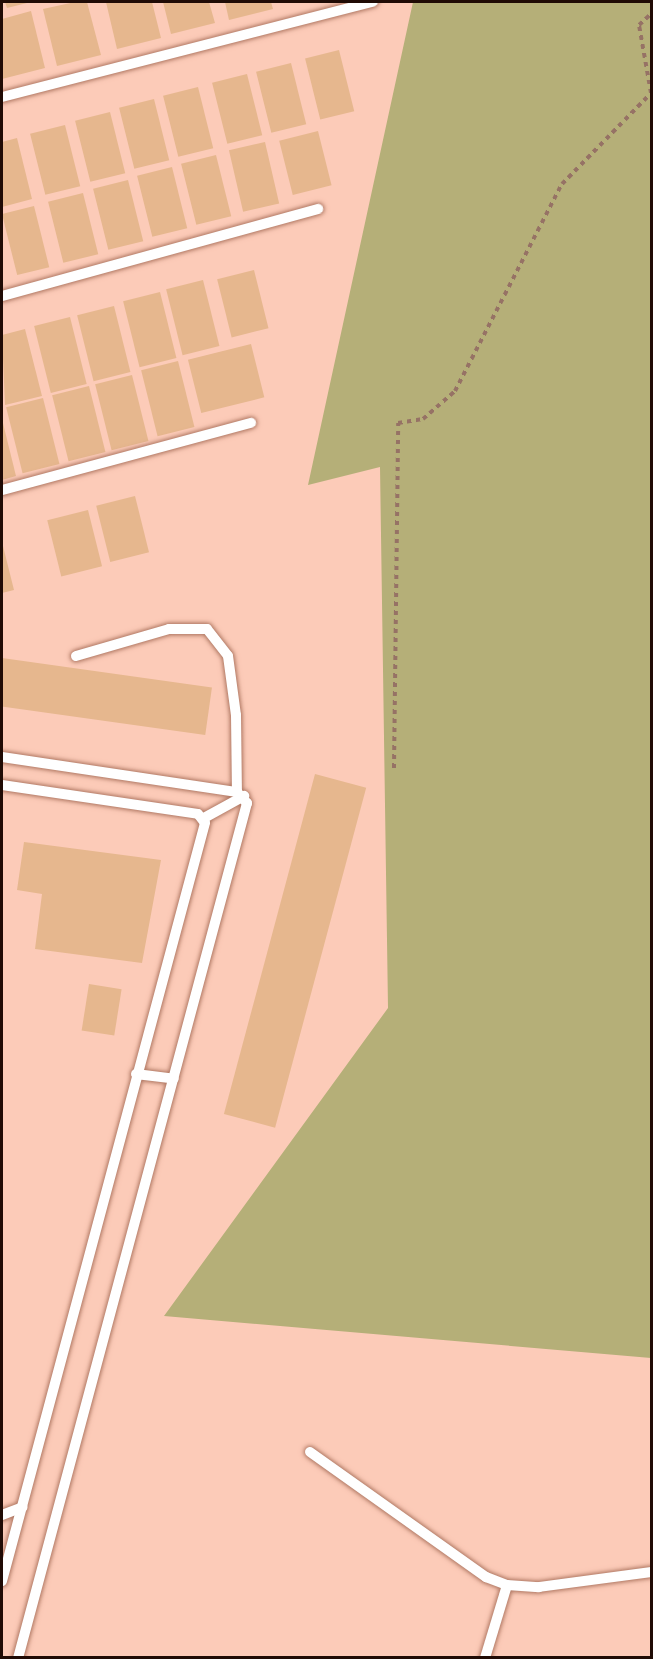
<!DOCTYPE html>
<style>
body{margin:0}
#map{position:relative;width:653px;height:1659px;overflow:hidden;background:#fccbb8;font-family:Jost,sans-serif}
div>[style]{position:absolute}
.green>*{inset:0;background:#b5af78}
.building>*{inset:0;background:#e6b78e;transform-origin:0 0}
.path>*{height:4px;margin-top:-2px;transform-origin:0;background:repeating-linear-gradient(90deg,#967265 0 4.5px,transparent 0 9px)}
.roads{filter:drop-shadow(0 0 2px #b17964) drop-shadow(0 0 2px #b17964)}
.service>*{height:10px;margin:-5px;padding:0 5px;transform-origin:5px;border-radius:5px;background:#fff}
span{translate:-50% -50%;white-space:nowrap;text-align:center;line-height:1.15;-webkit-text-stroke:5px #fdf7f4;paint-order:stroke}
.frame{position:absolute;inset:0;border:3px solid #200b05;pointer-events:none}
</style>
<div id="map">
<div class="green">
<i style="clip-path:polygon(413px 2px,651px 2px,651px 1358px,164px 1316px,388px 1008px,380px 467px,308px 485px)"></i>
</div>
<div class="building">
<i style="clip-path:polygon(5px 2px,31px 2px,7px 8px)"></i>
<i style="clip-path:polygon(75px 2px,87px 2px,101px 55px,57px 66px,43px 9px)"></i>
<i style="clip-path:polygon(106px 2px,152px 2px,161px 38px,117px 49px)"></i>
<i style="clip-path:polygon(163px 2px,209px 2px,215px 23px,171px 34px)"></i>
<i style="clip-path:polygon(225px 2px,271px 2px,273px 9px,229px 20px)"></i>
<i style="clip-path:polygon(31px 11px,45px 68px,2px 79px,2px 19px)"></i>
<i style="left:339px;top:50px;width:63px;height:35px;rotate:76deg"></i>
<i style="left:291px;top:63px;width:63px;height:36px;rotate:76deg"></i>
<i style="left:247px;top:74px;width:63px;height:36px;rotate:76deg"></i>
<i style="left:198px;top:87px;width:63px;height:36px;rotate:76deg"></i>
<i style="left:154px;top:99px;width:63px;height:36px;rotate:76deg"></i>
<i style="left:110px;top:112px;width:63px;height:36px;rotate:76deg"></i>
<i style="left:65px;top:125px;width:63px;height:36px;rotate:76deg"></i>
<i style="left:318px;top:131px;width:56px;height:40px;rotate:76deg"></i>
<i style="clip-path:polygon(17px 138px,32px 199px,2px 207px,2px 142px)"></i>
<i style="left:265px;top:142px;width:63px;height:37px;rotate:77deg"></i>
<i style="left:216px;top:155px;width:63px;height:36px;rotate:76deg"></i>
<i style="left:172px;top:167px;width:63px;height:36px;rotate:76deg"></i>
<i style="left:128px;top:180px;width:63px;height:36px;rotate:76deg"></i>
<i style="left:83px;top:193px;width:63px;height:36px;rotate:76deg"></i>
<i style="left:34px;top:206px;width:63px;height:33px;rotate:76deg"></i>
<i style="left:254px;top:270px;width:60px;height:38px;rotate:76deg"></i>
<i style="left:203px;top:280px;width:68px;height:38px;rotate:76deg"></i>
<i style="left:160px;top:292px;width:68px;height:38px;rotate:76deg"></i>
<i style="left:114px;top:306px;width:68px;height:38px;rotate:76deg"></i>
<i style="left:70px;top:317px;width:69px;height:37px;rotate:76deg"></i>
<i style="clip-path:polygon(25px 329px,42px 396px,5px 405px,2px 335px)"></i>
<i style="left:251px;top:344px;width:55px;height:65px;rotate:76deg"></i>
<i style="left:178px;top:361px;width:68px;height:38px;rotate:76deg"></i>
<i style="left:132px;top:375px;width:68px;height:38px;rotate:76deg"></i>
<i style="left:89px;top:386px;width:68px;height:38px;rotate:76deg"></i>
<i style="left:43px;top:398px;width:68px;height:38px;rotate:76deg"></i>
<i style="clip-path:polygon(2px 419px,16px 476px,2px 480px)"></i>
<i style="left:135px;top:496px;width:58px;height:40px;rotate:76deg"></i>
<i style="left:88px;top:510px;width:58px;height:42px;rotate:76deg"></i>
<i style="clip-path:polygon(2px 542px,14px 590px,2px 593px)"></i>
<i style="left:2px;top:658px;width:212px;height:48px;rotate:8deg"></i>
<i style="left:315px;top:774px;width:53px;height:352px;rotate:15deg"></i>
<i style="clip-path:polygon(24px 842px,161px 860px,142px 963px,35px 949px,42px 894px,17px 890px)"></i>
<i style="left:89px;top:984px;width:33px;height:47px;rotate:9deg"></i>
</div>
<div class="path">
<i style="left:394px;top:768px;width:345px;rotate:-89.3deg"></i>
<i style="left:398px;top:423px;width:25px;rotate:-9deg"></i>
<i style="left:423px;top:419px;width:43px;rotate:-41.2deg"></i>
<i style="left:455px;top:391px;width:233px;rotate:-62.7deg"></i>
<i style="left:562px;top:184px;width:127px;rotate:-45.6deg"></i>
<i style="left:651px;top:93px;width:69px;rotate:-100deg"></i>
<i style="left:639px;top:25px;width:18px;rotate:-43deg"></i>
</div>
<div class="roads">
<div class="service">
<i style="left:2px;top:97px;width:383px;rotate:-14.4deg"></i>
<i style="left:2px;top:296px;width:328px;rotate:-15.4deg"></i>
<i style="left:2px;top:490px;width:258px;rotate:-15.1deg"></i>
<i style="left:76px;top:656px;width:97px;rotate:-16.2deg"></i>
<i style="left:169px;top:629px;width:38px"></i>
<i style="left:207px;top:629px;width:34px;rotate:52deg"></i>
<i style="left:228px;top:656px;width:60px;rotate:82.3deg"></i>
<i style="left:236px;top:715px;width:77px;rotate:89.3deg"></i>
<i style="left:2px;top:757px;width:238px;rotate:8.5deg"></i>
<i style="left:237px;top:792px;width:15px;rotate:48deg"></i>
<i style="left:247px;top:803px;width:885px;rotate:104.99deg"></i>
<i style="left:2px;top:785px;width:198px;rotate:8.4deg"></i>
<i style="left:198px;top:814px;width:11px;rotate:52deg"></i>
<i style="left:205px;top:823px;width:785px;rotate:104.99deg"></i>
<i style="left:204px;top:818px;width:46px;rotate:-28.8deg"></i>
<i style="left:136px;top:1074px;width:38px;rotate:7deg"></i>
<i style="left:310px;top:1452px;width:216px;rotate:35.4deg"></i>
<i style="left:486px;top:1577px;width:22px;rotate:21deg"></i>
<i style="left:507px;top:1585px;width:32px;rotate:4deg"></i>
<i style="left:539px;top:1587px;width:114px;rotate:-7.6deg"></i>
<i style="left:2px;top:1515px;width:22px;rotate:-21deg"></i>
<i style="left:485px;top:1658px;width:76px;rotate:-73.2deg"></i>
</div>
</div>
<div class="frame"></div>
</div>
